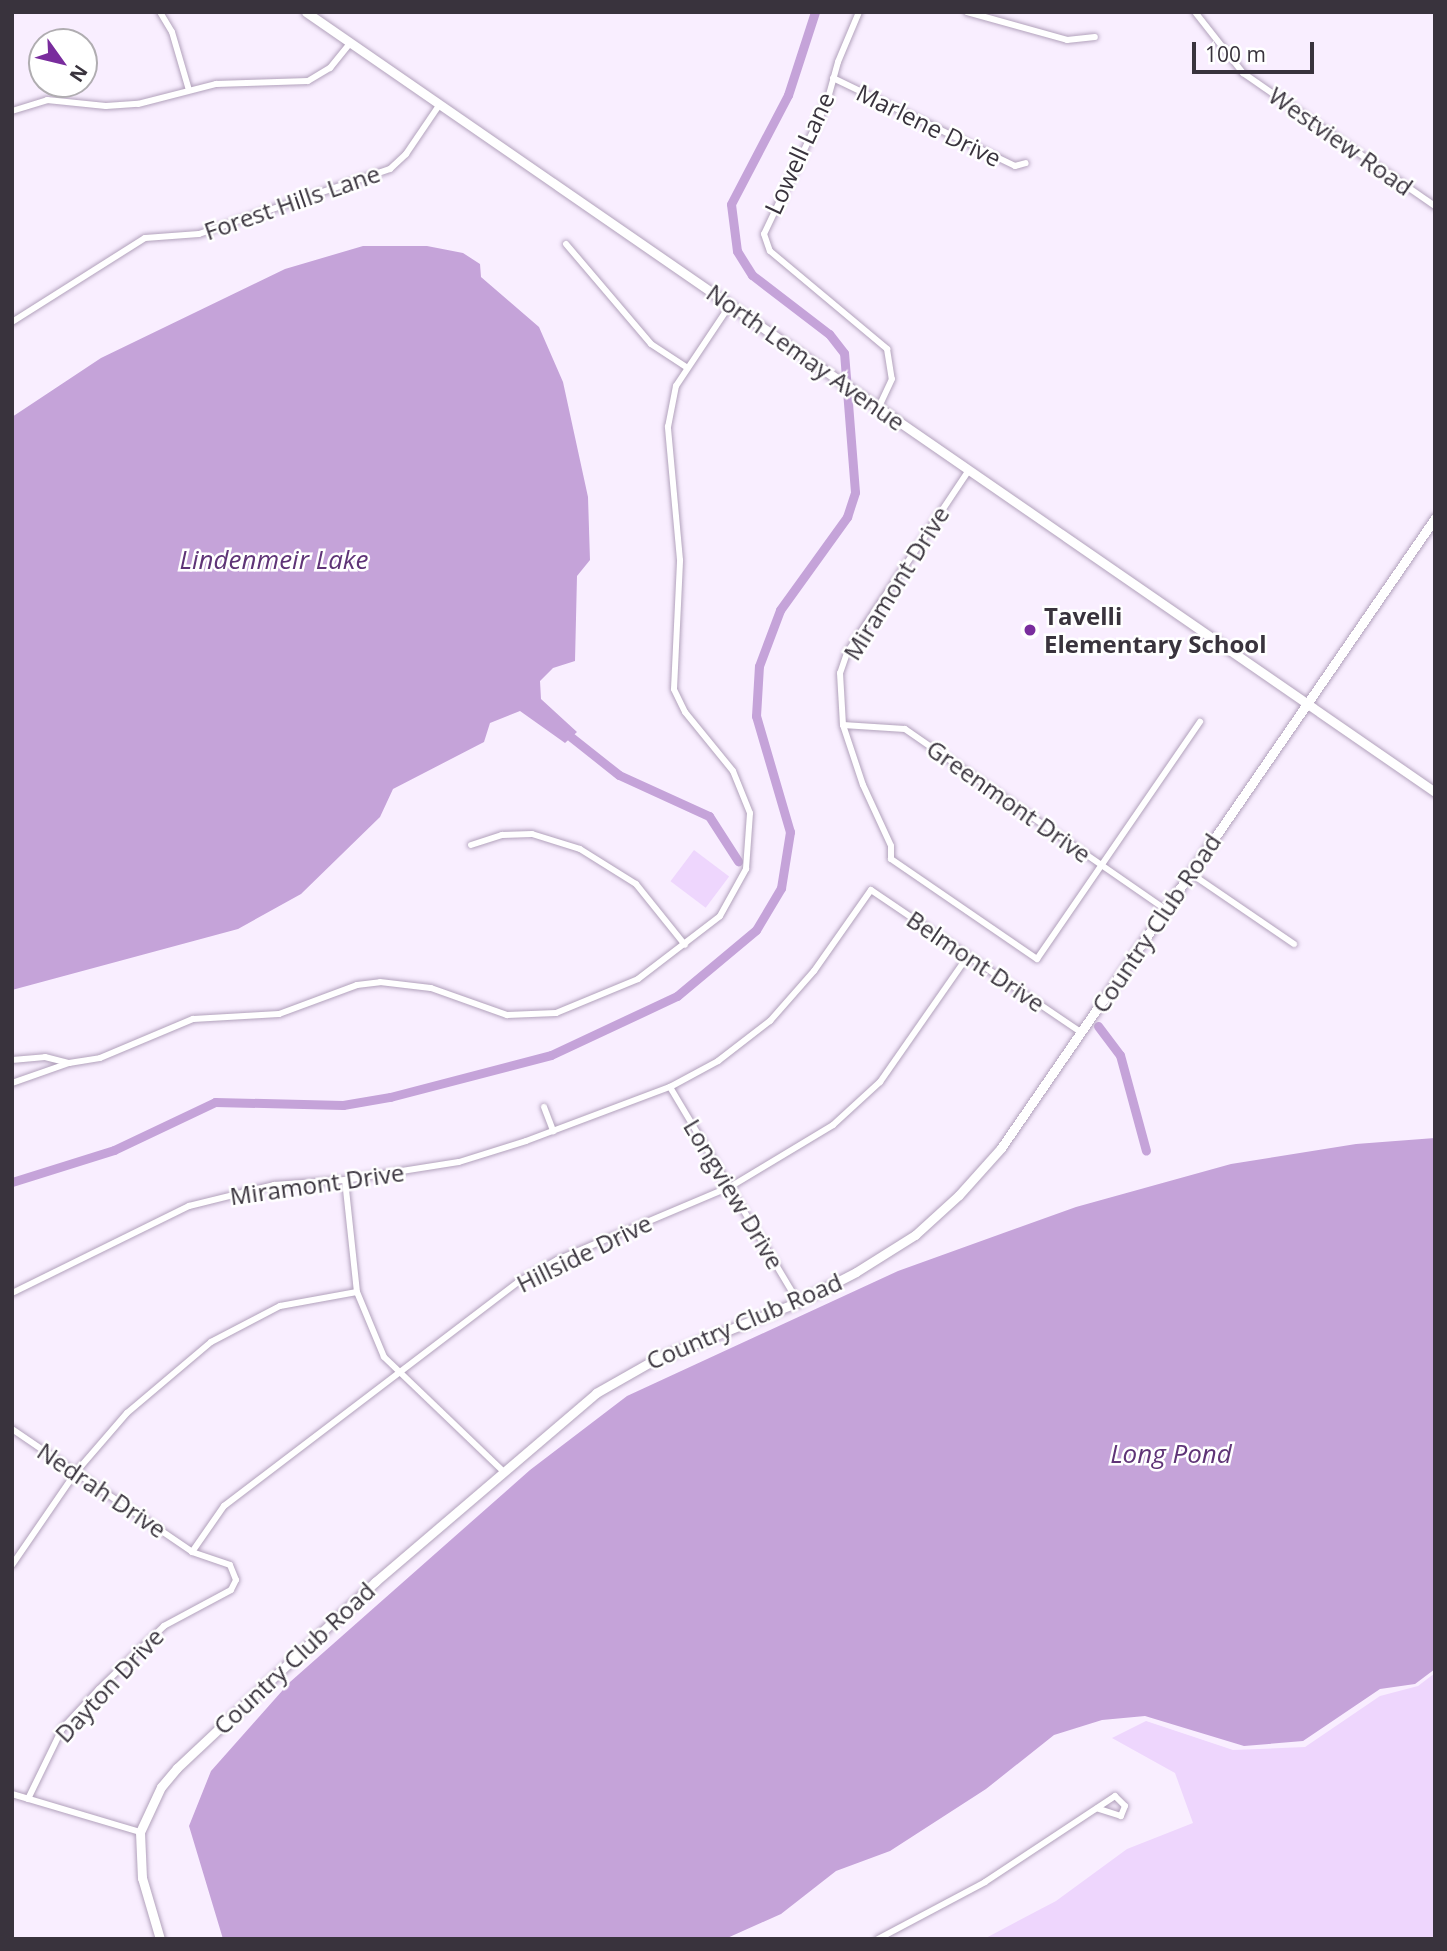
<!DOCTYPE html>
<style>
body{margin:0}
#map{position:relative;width:1447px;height:1951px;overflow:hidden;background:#f9eeff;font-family:"Open Sans",sans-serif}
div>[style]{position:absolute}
.green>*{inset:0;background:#eed6fd;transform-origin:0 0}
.water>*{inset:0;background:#c5a3d9}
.canal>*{height:9px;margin:-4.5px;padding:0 4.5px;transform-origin:4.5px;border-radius:4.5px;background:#c5a3d9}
.roads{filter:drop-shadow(0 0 2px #b2a2bc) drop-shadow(0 0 2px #b2a2bc)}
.street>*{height:6px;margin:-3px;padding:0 3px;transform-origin:3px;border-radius:3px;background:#fff}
.secondary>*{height:9px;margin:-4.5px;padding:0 4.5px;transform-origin:4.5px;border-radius:4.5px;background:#fff}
.dots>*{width:19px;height:19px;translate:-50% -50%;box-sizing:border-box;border:4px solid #fff;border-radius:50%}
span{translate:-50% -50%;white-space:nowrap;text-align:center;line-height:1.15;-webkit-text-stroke:5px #fff;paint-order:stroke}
.street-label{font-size:24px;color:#39333d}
.poi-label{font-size:24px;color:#39333d;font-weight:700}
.left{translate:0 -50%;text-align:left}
.water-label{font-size:26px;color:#5f3477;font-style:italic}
.frame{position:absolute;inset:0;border:14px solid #39333d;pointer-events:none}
.north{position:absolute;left:28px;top:28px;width:70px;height:70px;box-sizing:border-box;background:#fff;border:2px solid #b0adb1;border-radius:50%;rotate:124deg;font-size:19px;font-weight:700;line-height:28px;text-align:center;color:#39333d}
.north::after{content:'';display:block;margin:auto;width:24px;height:32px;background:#792c9d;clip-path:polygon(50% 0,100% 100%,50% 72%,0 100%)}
.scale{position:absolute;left:1192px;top:42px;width:122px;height:32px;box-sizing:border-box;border:4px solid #39333d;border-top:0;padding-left:9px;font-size:21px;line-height:24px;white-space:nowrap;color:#39333d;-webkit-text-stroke:5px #fff;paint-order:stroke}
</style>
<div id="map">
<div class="green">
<i style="left:694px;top:850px;width:44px;height:39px;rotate:37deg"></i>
<i style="clip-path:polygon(1435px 1673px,1435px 1939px,984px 1939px,1056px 1901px,1127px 1849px,1193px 1823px,1175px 1773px,1112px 1738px,1146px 1721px,1233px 1750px,1305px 1747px,1380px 1696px,1418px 1686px)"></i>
</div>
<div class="water">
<i style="clip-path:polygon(363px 246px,427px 246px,463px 253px,480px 264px,481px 277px,539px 327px,563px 382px,588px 497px,590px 560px,577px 576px,575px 661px,553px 668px,540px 681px,541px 699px,577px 732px,565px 743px,520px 711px,490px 723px,484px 742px,393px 789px,380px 817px,301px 894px,238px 929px,12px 990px,12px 417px,101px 358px,285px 269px)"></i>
<i style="clip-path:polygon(1435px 1138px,1435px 1669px,1415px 1684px,1380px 1689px,1303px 1741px,1244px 1746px,1145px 1716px,1102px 1720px,1054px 1735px,986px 1789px,890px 1851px,836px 1871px,781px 1914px,725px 1939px,223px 1939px,189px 1826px,211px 1771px,290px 1682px,530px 1470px,627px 1396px,898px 1271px,1076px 1207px,1231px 1164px,1356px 1144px)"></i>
</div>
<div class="canal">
<i style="left:571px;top:737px;width:61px;rotate:38.4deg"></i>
<i style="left:619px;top:775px;width:99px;rotate:24.5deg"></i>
<i style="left:709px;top:816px;width:54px;rotate:57.2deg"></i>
<i style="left:1098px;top:1026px;width:36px;rotate:53deg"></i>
<i style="left:1120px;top:1055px;width:99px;rotate:74.8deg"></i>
<i style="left:12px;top:1182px;width:107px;rotate:-17.4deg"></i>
<i style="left:114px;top:1150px;width:112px;rotate:-25.4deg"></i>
<i style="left:215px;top:1102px;width:128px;rotate:1.3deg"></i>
<i style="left:343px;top:1105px;width:48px;rotate:-9.7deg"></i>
<i style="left:390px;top:1097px;width:166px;rotate:-14.6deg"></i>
<i style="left:551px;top:1055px;width:139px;rotate:-25.1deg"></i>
<i style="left:677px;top:996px;width:103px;rotate:-39.9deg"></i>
<i style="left:756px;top:930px;width:49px;rotate:-59.2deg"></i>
<i style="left:781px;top:888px;width:57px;rotate:-80.9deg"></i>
<i style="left:790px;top:832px;width:121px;rotate:-106.3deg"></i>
<i style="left:756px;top:716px;width:50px;rotate:-86.6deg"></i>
<i style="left:759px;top:666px;width:60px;rotate:-69.4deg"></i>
<i style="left:780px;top:610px;width:115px;rotate:-54.2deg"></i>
<i style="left:847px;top:517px;width:26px;rotate:-72deg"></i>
<i style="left:855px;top:492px;width:139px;rotate:-94.5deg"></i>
<i style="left:844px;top:353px;width:24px;rotate:-128deg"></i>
<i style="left:829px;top:334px;width:97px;rotate:-142.5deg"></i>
<i style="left:752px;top:275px;width:28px;rotate:-122deg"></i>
<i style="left:737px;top:251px;width:47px;rotate:-97.3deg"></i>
<i style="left:731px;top:204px;width:123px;rotate:-62.4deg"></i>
<i style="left:788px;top:95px;width:87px;rotate:-72deg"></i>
</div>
<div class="roads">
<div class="street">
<i style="left:160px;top:12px;width:23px;rotate:59deg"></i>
<i style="left:172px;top:32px;width:60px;rotate:73.7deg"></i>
<i style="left:859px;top:12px;width:54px;rotate:112.8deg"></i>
<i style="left:838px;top:62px;width:41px;rotate:105.4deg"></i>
<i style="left:827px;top:102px;width:146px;rotate:115.5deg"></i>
<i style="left:764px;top:234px;width:18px;rotate:71deg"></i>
<i style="left:770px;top:251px;width:153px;rotate:39.9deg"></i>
<i style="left:887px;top:349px;width:30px;rotate:81deg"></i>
<i style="left:892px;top:379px;width:31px;rotate:115deg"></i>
<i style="left:967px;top:12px;width:104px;rotate:15.6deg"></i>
<i style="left:1067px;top:40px;width:28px;rotate:-6deg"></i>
<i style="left:1195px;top:12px;width:78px;rotate:51.8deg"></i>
<i style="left:1243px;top:73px;width:234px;rotate:34.7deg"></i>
<i style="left:833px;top:78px;width:202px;rotate:25.8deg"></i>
<i style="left:1015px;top:166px;width:11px;rotate:-15deg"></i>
<i style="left:12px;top:111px;width:37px;rotate:-17deg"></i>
<i style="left:47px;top:100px;width:59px;rotate:5.8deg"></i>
<i style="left:106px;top:106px;width:32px;rotate:-4deg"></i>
<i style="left:138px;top:104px;width:81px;rotate:-14.4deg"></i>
<i style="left:216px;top:84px;width:92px;rotate:-1.9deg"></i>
<i style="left:308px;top:81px;width:26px;rotate:-31deg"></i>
<i style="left:330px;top:68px;width:32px;rotate:-51deg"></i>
<i style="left:566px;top:244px;width:131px;rotate:49.6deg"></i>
<i style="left:651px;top:344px;width:42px;rotate:33.3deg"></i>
<i style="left:12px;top:322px;width:157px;rotate:-32.3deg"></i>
<i style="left:145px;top:238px;width:54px;rotate:-4.2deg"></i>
<i style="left:199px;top:234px;width:202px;rotate:-18.8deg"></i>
<i style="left:390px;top:169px;width:22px;rotate:-43deg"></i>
<i style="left:406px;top:154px;width:60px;rotate:-55.8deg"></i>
<i style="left:969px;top:470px;width:220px;rotate:123.7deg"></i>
<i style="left:847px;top:653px;width:21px;rotate:109deg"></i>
<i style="left:840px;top:673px;width:52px;rotate:86.7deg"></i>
<i style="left:843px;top:725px;width:63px;rotate:71.6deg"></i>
<i style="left:863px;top:785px;width:67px;rotate:65.3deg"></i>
<i style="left:891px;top:846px;width:13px;rotate:90deg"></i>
<i style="left:891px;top:859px;width:177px;rotate:34.4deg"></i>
<i style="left:1037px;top:959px;width:288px;rotate:-55.5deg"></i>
<i style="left:843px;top:725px;width:62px;rotate:3.7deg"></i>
<i style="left:905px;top:729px;width:316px;rotate:34.7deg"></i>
<i style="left:471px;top:845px;width:33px;rotate:-18deg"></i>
<i style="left:502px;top:835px;width:30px;rotate:-2deg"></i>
<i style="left:532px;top:834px;width:50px;rotate:17.4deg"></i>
<i style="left:580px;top:849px;width:66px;rotate:32deg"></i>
<i style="left:636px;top:884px;width:78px;rotate:51.2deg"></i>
<i style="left:1190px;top:873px;width:126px;rotate:34.3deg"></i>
<i style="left:12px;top:1060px;width:33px;rotate:-5deg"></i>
<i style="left:45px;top:1057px;width:25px;rotate:14deg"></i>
<i style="left:69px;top:1063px;width:60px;rotate:160.7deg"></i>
<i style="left:69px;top:1063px;width:31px;rotate:-9deg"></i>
<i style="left:100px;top:1058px;width:101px;rotate:-22.8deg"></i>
<i style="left:193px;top:1019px;width:86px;rotate:-3.3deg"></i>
<i style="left:279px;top:1014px;width:83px;rotate:-20.4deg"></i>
<i style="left:357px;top:985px;width:23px;rotate:-7deg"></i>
<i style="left:380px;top:982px;width:51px;rotate:6.7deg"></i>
<i style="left:431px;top:988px;width:81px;rotate:19.6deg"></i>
<i style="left:507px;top:1015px;width:49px;rotate:-2.3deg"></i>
<i style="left:556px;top:1013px;width:89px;rotate:-22.5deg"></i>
<i style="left:638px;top:979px;width:103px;rotate:-37.5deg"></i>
<i style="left:720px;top:916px;width:54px;rotate:-61deg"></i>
<i style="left:746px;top:869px;width:56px;rotate:-85.9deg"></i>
<i style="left:750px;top:813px;width:45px;rotate:-112deg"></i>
<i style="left:733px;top:771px;width:76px;rotate:-129.1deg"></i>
<i style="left:685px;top:712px;width:25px;rotate:-116deg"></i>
<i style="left:674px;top:689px;width:129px;rotate:-87.3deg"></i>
<i style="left:680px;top:560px;width:134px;rotate:-95.2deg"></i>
<i style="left:668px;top:427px;width:42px;rotate:-79deg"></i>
<i style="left:676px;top:386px;width:97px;rotate:-56.3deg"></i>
<i style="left:670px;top:1087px;width:250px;rotate:59.2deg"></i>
<i style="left:544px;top:1107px;width:26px;rotate:69deg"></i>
<i style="left:345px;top:1180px;width:113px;rotate:83.9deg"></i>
<i style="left:357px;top:1292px;width:70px;rotate:67.4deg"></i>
<i style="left:384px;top:1357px;width:163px;rotate:43.8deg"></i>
<i style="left:12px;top:1293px;width:197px;rotate:-26.2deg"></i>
<i style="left:189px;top:1206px;width:88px;rotate:-13.9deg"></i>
<i style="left:274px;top:1185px;width:71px;rotate:-4deg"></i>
<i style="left:345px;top:1180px;width:115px;rotate:-9deg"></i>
<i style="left:459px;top:1162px;width:70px;rotate:-17.4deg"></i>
<i style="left:526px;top:1141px;width:154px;rotate:-20.6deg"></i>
<i style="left:670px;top:1087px;width:55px;rotate:-28.4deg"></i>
<i style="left:718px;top:1061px;width:66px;rotate:-37.6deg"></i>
<i style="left:770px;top:1021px;width:67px;rotate:-48.7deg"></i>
<i style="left:814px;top:971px;width:99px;rotate:-54.9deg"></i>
<i style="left:871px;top:890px;width:254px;rotate:34.1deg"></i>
<i style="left:12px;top:1429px;width:218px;rotate:34.3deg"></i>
<i style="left:192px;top:1552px;width:40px;rotate:18.9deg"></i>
<i style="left:230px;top:1565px;width:16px;rotate:68deg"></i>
<i style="left:236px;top:1580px;width:11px;rotate:117deg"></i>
<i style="left:231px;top:1590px;width:76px;rotate:151.8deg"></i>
<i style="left:164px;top:1626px;width:91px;rotate:135.9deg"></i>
<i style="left:99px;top:1689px;width:54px;rotate:132.8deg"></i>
<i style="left:62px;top:1729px;width:78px;rotate:115.9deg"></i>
<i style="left:192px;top:1552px;width:56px;rotate:-55.2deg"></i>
<i style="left:224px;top:1506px;width:370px;rotate:-37.3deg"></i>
<i style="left:518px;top:1282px;width:45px;rotate:-29.4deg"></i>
<i style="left:557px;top:1260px;width:188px;rotate:-22.9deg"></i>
<i style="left:730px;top:1187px;width:120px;rotate:-31deg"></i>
<i style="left:833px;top:1125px;width:64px;rotate:-42.5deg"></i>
<i style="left:880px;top:1082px;width:154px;rotate:-55.1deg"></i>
<i style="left:12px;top:1565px;width:113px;rotate:-55.5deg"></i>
<i style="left:76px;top:1472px;width:78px;rotate:-49.2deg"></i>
<i style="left:127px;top:1413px;width:110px;rotate:-40.2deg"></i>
<i style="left:211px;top:1342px;width:78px;rotate:-27.6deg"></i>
<i style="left:280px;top:1306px;width:78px;rotate:-10.3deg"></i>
<i style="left:12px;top:1794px;width:134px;rotate:16.5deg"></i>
<i style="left:878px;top:1939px;width:121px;rotate:-28deg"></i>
<i style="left:985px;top:1882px;width:156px;rotate:-33.5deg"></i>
<i style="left:1115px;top:1796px;width:14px;rotate:45deg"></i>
<i style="left:1125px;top:1806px;width:11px;rotate:112deg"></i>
<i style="left:1121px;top:1816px;width:25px;rotate:-162deg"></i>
</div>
<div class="secondary">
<i style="left:306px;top:12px;width:1372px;rotate:34.64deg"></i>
<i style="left:160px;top:1939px;width:64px;rotate:-106.4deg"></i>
<i style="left:142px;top:1878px;width:46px;rotate:-92.5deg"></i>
<i style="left:140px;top:1832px;width:50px;rotate:-65deg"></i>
<i style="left:161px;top:1787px;width:25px;rotate:-50deg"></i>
<i style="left:177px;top:1768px;width:272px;rotate:-43.2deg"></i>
<i style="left:375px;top:1582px;width:291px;rotate:-40.5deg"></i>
<i style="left:596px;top:1393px;width:67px;rotate:-29.6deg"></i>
<i style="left:654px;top:1360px;width:155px;rotate:-21.9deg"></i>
<i style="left:798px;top:1302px;width:65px;rotate:-27.3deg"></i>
<i style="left:856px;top:1272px;width:70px;rotate:-32.1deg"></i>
<i style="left:915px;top:1235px;width:59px;rotate:-42.3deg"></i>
<i style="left:959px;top:1195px;width:63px;rotate:-48.2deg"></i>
<i style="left:1001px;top:1148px;width:765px;rotate:-55.44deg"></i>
</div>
</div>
<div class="dots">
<i style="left:1030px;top:630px;background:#792c9d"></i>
</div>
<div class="street-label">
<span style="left:929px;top:125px;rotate:26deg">Marlene Drive</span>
<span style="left:1341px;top:141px;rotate:35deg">Westview Road</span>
<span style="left:799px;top:153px;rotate:-65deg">Lowell Lane</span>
<span style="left:292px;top:202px;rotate:-19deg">Forest Hills Lane</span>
<span style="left:806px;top:357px;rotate:35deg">North Lemay Avenue</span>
<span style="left:896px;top:583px;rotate:-58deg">Miramont Drive</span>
<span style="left:1009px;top:801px;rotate:35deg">Greenmont Drive</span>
<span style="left:1156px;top:923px;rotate:-56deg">Country Club Road</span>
<span style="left:976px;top:961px;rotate:34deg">Belmont Drive</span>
<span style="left:317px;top:1184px;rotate:-8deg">Miramont Drive</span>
<span style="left:734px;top:1194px;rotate:59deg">Longview Drive</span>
<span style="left:584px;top:1253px;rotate:-26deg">Hillside Drive</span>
<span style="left:744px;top:1321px;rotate:-23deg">Country Club Road</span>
<span style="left:102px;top:1490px;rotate:34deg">Nedrah Drive</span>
<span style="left:294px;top:1658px;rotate:-43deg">Country Club Road</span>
<span style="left:109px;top:1685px;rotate:-47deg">Dayton Drive</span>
</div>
<div class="poi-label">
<span class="left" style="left:1044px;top:630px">Tavelli<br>Elementary School</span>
</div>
<div class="water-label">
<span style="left:274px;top:560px">Lindenmeir Lake</span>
<span style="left:1171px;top:1454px">Long Pond</span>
</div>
<div class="frame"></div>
<div class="north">N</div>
<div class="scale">100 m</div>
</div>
